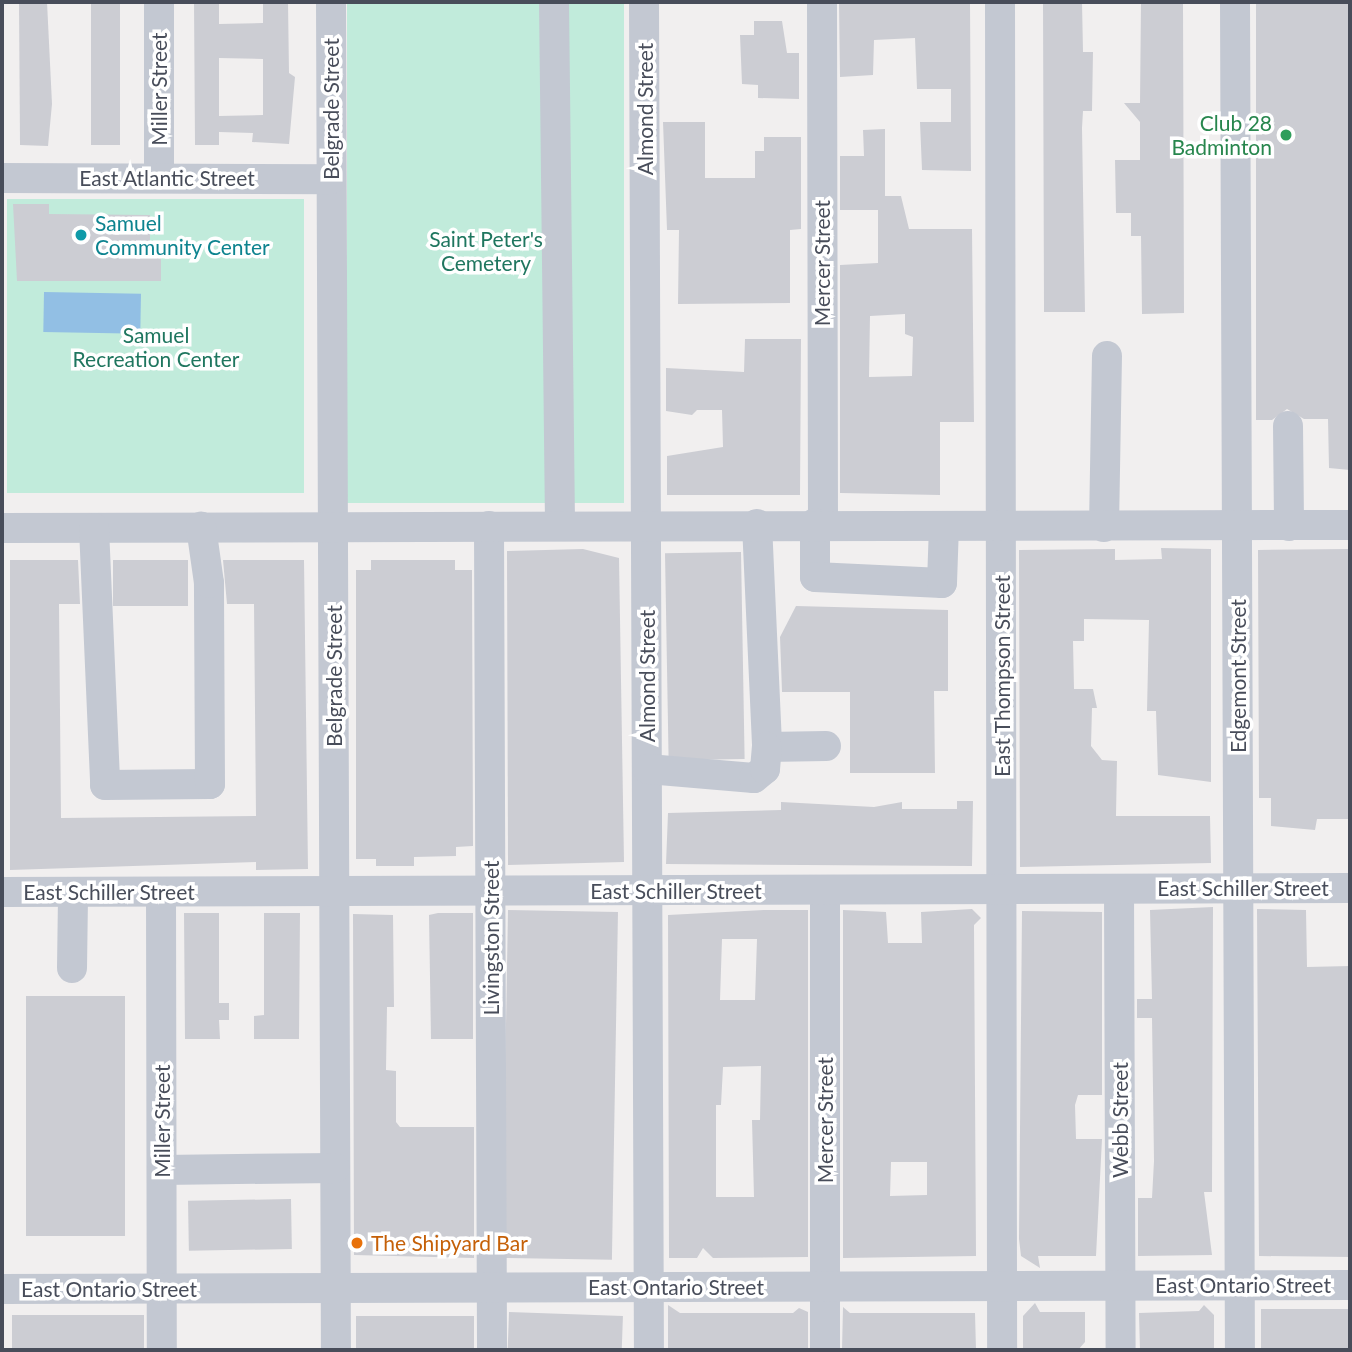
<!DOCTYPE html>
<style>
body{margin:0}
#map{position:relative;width:1352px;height:1352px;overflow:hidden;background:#f1efef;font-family:Lato,sans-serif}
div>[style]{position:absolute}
.green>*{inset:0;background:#c1ebdb;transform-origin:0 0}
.water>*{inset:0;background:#92bfe4;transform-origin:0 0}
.building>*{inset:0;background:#cccdd3;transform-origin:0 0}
.minor>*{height:30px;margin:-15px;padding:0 15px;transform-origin:15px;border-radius:15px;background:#c3c8d2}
.dots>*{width:19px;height:19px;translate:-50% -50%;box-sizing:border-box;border:4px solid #fff;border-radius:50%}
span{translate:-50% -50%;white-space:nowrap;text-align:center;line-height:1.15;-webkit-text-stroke:7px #fff;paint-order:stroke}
.street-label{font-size:21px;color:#484d5a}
.leisure-label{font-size:21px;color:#27864d}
.right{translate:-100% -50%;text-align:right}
.culture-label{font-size:21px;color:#0d838f}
.left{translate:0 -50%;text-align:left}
.park-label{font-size:21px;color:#1f765f}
.food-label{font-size:21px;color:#c56008}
.frame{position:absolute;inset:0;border:4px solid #484d5a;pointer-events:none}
</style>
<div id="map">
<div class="green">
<i style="left:347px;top:2px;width:277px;height:501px"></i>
<i style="left:304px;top:199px;width:294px;height:297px;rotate:90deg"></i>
</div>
<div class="water">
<i style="left:44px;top:292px;width:97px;height:40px;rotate:1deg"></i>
</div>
<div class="building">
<i style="clip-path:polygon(19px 2px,47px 2px,52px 104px,48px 146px,20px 145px)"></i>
<i style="left:91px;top:2px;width:29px;height:143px"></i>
<i style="clip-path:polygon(evenodd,194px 2px,219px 2px,219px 24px,263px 23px,263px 2px,288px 2px,289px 73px,295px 77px,289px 144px,252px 142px,253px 133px,219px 132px,219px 145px,195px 145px,194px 2px,219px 58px,263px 59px,263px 115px,219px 116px,219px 58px)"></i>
<i style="clip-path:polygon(839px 2px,970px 2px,971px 171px,922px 170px,920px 122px,951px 122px,951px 89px,917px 89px,915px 38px,874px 40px,873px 75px,840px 77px)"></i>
<i style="clip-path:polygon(1043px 2px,1082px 2px,1083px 52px,1093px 52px,1092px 111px,1083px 111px,1082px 128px,1085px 312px,1044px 312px)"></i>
<i style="clip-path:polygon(1141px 2px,1183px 2px,1184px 313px,1142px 314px,1141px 236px,1131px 236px,1131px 213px,1116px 213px,1115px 160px,1140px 160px,1140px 122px,1124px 103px,1140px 103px)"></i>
<i style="clip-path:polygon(1256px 2px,1350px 2px,1350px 470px,1329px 468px,1328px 419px,1304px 419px,1287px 409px,1272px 420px,1256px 420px)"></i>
<i style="clip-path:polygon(754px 21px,782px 21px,787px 53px,799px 53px,799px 99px,758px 98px,758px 85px,742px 84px,740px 35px,754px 35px)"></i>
<i style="clip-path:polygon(663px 122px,705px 122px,705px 178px,755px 178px,755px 151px,764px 151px,764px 137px,801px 137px,801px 229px,790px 230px,790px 303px,678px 304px,679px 230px,667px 230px)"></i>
<i style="clip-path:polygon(evenodd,885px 129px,885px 196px,901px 196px,909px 229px,972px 229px,974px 422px,940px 422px,940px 495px,840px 493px,840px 265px,878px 263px,878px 210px,840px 210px,840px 156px,864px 156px,863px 130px,885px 129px,905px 314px,905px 334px,913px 337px,912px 376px,869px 377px,870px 316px,905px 314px)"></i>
<i style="clip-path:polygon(13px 204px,49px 204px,49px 214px,150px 215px,150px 255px,161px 255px,161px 281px,17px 281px)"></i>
<i style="clip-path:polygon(745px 339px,801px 339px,800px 495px,667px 495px,667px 456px,723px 447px,722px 410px,697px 410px,692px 415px,666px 411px,666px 368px,744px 372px)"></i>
<i style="clip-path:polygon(1161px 548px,1211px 549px,1211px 782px,1158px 775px,1156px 711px,1147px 711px,1149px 620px,1084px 619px,1084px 641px,1073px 641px,1074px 689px,1093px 689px,1097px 708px,1092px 708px,1091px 746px,1102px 760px,1117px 761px,1116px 816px,1210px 816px,1211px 863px,1020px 867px,1019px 550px,1115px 549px,1115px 560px,1162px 559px)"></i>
<i style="clip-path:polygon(583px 549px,619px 558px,624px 862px,508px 865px,507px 551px)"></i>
<i style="clip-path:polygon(1350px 549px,1350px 819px,1317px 819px,1315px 830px,1271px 826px,1271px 798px,1259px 798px,1258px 550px)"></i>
<i style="left:741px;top:552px;width:207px;height:76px;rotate:89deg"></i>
<i style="clip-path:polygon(10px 560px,78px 560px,80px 604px,59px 604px,61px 818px,256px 816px,254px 604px,227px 604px,223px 560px,304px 560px,308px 869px,256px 870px,256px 862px,10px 870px)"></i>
<i style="left:113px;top:560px;width:75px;height:46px"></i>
<i style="clip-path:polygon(371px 560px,455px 560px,455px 570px,472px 570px,473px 846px,456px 847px,456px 856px,414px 857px,414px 866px,376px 866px,376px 859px,356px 859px,356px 570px,371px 570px)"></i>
<i style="clip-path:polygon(796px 606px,948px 610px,948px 691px,934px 691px,935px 773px,850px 773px,850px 692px,782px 692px,780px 637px)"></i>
<i style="clip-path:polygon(957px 801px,973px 801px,972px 866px,666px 864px,668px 813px,781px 810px,781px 802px,874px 807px,902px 802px,902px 809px,957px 809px)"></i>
<i style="clip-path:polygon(1213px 907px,1212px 1192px,1204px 1192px,1212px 1255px,1138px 1256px,1138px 1198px,1152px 1198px,1154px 1161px,1152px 1018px,1137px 1018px,1137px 999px,1152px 999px,1150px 910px)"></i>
<i style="clip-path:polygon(evenodd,972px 909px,981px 918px,974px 925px,976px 1256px,843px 1258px,843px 910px,886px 912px,888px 943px,922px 943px,921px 912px,972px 909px,891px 1162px,927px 1162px,927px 1195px,890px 1196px,891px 1162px)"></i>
<i style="clip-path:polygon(1257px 909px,1306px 910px,1307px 967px,1350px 966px,1350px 1257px,1259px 1256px)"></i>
<i style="left:508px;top:910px;width:110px;height:348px;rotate:1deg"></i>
<i style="clip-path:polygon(evenodd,764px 910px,808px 910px,808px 1257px,713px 1258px,703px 1248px,697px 1258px,669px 1258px,668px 915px,764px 910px,722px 939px,757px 939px,755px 1000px,720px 1000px,722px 939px,764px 910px,761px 1066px,760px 1120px,752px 1120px,754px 1197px,716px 1197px,716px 1105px,721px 1105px,723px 1067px,761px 1066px)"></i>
<i style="clip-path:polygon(1022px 911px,1102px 912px,1102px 1095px,1078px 1095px,1075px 1105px,1076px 1139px,1102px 1139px,1096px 1256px,1038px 1256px,1040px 1268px,1021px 1256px,1019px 1239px)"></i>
<i style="clip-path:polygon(184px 913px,219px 913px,219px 1003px,229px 1003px,229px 1020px,219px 1020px,220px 1039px,185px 1039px)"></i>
<i style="clip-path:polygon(264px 913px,300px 913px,299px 1039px,254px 1039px,254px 1016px,264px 1015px)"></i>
<i style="clip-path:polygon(438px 913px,473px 913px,473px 1039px,431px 1039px,429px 915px)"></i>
<i style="clip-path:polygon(353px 914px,393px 915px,394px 1007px,387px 1007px,386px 1070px,396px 1071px,396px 1122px,400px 1127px,474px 1127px,474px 1258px,354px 1255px)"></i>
<i style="left:26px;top:996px;width:99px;height:240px"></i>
<i style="left:291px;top:1199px;width:50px;height:103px;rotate:89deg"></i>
<i style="clip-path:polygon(1035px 1303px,1040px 1312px,1085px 1312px,1085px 1342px,1078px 1350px,1023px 1350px,1023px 1316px)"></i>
<i style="clip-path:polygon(668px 1305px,680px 1313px,793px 1313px,799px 1308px,808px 1312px,808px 1350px,668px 1350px)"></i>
<i style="clip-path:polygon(1204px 1305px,1214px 1315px,1214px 1350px,1140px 1350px,1139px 1313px,1199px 1311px)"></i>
<i style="clip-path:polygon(843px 1307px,850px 1313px,975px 1313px,976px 1350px,842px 1350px)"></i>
<i style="left:1350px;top:1309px;width:41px;height:89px;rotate:90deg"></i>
<i style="left:509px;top:1312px;width:114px;height:38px;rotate:2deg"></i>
<i style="left:12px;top:1315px;width:132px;height:35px"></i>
<i style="left:356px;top:1316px;width:118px;height:34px"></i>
</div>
<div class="minor">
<i style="left:159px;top:2px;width:174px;rotate:90deg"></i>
<i style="left:331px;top:2px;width:1348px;rotate:89.79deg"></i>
<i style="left:554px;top:2px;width:524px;rotate:89.34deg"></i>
<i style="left:644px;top:2px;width:1348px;rotate:89.79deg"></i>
<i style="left:822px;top:2px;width:521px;rotate:89.89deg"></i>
<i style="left:1000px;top:2px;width:1348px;rotate:89.91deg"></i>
<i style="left:1235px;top:2px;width:1348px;rotate:89.79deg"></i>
<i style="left:2px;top:178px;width:329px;rotate:0.2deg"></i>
<i style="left:1288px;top:426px;width:100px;rotate:89.4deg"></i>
<i style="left:815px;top:523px;width:54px;rotate:90deg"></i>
<i style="left:815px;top:577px;width:127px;rotate:2.7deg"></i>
<i style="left:942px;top:583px;width:57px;rotate:-88deg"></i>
<i style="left:757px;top:524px;width:223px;rotate:87.4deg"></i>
<i style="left:767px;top:747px;width:59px;rotate:-1deg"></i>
<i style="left:489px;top:526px;width:824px;rotate:89.79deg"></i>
<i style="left:1104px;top:527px;width:171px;rotate:-89deg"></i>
<i style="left:2px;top:528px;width:1348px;rotate:-0.13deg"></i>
<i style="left:94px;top:528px;width:257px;rotate:87.5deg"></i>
<i style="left:105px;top:785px;width:105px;rotate:-0.5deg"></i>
<i style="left:210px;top:784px;width:201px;rotate:-90.3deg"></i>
<i style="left:209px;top:583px;width:57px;rotate:-98.1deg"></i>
<i style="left:648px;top:769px;width:106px;rotate:4.9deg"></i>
<i style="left:754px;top:778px;width:14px;rotate:-39deg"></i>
<i style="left:765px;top:769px;width:22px;rotate:-85deg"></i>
<i style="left:1119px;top:889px;width:461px;rotate:89.8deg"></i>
<i style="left:825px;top:890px;width:460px;rotate:90deg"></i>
<i style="left:2px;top:892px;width:1348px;rotate:-0.17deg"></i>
<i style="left:161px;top:892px;width:458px;rotate:89.9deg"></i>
<i style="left:72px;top:968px;width:76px;rotate:-89.2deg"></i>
<i style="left:162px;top:1170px;width:173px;rotate:-0.7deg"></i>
<i style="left:2px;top:1289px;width:1348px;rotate:-0.17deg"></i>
</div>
<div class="dots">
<i style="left:1286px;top:135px;background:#2e9e5b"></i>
<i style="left:81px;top:235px;background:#0f9aa8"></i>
<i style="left:357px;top:1243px;background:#e8710a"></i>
</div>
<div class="street-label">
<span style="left:159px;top:89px;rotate:-90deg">Miller Street</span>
<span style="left:331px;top:109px;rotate:-90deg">Belgrade Street</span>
<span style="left:645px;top:109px;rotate:-90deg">Almond Street</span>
<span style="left:167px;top:178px">East Atlantic Street</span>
<span style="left:822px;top:263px;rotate:-90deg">Mercer Street</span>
<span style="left:334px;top:676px;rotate:-90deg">Belgrade Street</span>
<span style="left:647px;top:676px;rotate:-90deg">Almond Street</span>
<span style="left:1002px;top:676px;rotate:-90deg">East Thompson Street</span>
<span style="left:1238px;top:676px;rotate:-90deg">Edgemont Street</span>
<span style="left:1243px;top:888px">East Schiller Street</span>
<span style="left:676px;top:891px">East Schiller Street</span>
<span style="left:109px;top:892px">East Schiller Street</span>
<span style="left:491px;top:938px;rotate:-90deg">Livingston Street</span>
<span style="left:825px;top:1120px;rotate:-90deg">Mercer Street</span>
<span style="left:1120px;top:1120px;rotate:-90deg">Webb Street</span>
<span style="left:162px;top:1121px;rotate:-90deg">Miller Street</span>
<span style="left:1243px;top:1285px">East Ontario Street</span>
<span style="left:676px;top:1287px">East Ontario Street</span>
<span style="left:109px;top:1289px">East Ontario Street</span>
</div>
<div class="leisure-label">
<span class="right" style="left:1272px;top:135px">Club 28<br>Badminton</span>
</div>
<div class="culture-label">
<span class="left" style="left:95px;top:235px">Samuel<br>Community Center</span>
</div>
<div class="park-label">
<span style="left:486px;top:251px">Saint Peter's<br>Cemetery</span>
<span style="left:156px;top:347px">Samuel<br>Recreation Center</span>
</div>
<div class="food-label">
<span class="left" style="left:371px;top:1243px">The Shipyard Bar</span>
</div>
<div class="frame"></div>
</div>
